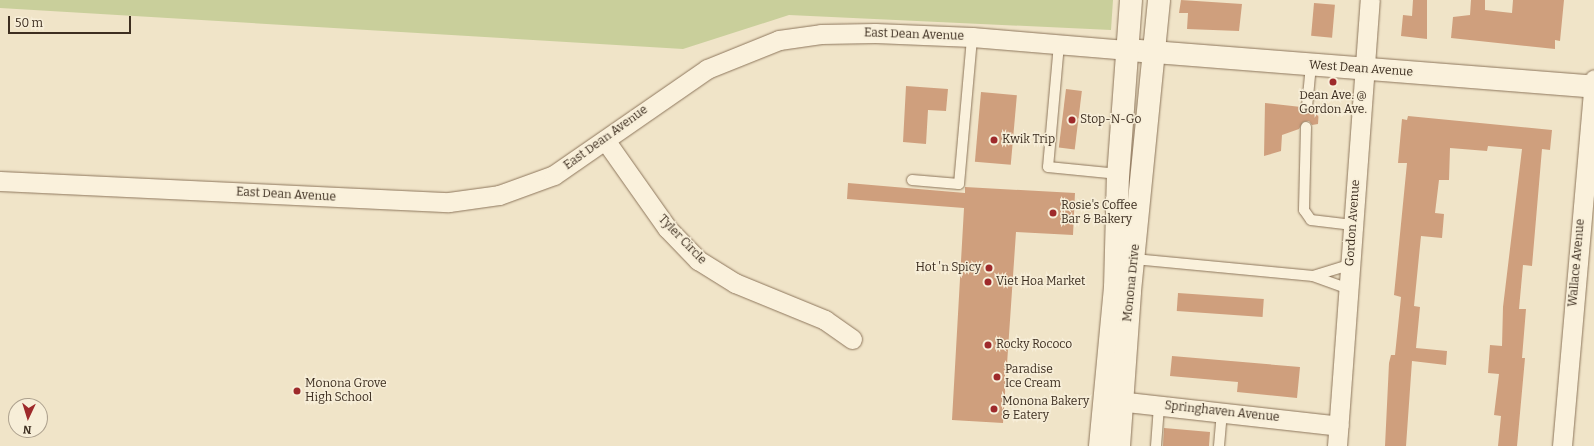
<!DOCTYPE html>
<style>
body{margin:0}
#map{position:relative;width:1594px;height:446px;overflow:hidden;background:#f0e4c8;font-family:Bitter,serif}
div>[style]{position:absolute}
.green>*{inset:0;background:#c9cf9b}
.building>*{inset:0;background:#cf9f7d;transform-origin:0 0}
.roads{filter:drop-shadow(0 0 1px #8d765c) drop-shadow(0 0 1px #8d765c)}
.service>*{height:10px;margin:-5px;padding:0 5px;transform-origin:5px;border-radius:5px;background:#faf1dc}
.minor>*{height:19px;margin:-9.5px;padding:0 9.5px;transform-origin:9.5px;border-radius:9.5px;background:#faf1dc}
.tertiary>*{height:22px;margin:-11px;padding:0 11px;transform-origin:11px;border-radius:11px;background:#faf1dc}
.dots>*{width:11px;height:11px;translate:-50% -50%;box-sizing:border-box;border:2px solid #f7eed8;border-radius:50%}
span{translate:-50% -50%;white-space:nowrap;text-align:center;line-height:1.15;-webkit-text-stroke:3px #f7eed8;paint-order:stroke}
.street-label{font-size:12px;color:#3d2e20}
.poi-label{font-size:12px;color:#3d2e20}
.left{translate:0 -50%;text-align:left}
.right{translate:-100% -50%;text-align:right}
.north{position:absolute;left:8px;top:398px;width:40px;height:40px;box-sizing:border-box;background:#f7eed8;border:1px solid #ada18e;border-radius:50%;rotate:184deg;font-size:11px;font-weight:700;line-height:16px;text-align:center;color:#3d2e20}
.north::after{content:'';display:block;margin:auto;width:14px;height:18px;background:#9e2a2b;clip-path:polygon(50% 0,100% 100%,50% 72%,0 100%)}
.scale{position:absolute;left:8px;top:16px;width:123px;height:18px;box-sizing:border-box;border:2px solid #3d2e20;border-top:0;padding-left:5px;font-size:12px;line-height:14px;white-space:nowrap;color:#3d2e20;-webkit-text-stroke:3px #f7eed8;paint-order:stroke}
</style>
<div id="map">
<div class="green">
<i style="clip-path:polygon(0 0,1113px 0,1111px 30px,789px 15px,683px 49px,0 8px)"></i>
</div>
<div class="building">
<i style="clip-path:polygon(1181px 0,1242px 4px,1239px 31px,1187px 29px,1188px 13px,1179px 13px)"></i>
<i style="clip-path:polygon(1413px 0,1427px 0,1427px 39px,1401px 36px,1403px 15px,1412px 16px)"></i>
<i style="clip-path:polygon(1471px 0,1485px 0,1485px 10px,1512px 13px,1513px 0,1564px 0,1560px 41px,1555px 40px,1555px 49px,1451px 38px,1453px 17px,1470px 15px)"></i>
<i style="left:1314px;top:3px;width:21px;height:33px;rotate:5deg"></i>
<i style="clip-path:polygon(906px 86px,948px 89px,946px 111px,928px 110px,926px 144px,903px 142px)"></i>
<i style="left:1066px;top:89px;width:16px;height:59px;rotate:7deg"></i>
<i style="left:981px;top:92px;width:36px;height:70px;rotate:5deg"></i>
<i style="clip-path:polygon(1265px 103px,1301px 107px,1307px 113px,1313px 108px,1319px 108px,1318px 124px,1312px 125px,1309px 121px,1303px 122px,1299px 129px,1282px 135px,1281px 151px,1264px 156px)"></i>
<i style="clip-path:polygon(1408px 116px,1552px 130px,1550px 150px,1542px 149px,1532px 266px,1523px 265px,1519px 309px,1526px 309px,1522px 358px,1525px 358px,1517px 446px,1498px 446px,1501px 416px,1494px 415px,1499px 374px,1488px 373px,1490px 345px,1502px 346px,1503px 307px,1522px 149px,1488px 146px,1487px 151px,1450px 148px,1449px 180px,1439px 180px,1435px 213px,1444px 214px,1442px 238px,1421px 236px,1414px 306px,1420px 307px,1416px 348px,1447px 351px,1446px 365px,1412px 361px,1406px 446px,1385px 446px,1389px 363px,1391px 355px,1395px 355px,1401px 297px,1394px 295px,1407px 163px,1398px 163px,1402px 119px,1407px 120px)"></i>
<i style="clip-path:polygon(848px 183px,965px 193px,965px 187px,1075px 193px,1073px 235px,1016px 232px,1003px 423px,952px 420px,964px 208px,847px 199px)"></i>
<i style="left:1178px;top:293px;width:86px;height:18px;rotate:4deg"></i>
<i style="clip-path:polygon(1172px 356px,1300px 367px,1297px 398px,1237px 392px,1238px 382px,1170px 376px)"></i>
<i style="clip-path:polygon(1164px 428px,1210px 432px,1209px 446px,1163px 446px)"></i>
</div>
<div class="roads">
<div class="service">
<i style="left:1059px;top:44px;width:123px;rotate:95.1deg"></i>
<i style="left:1048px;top:167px;width:71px;rotate:5.6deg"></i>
<i style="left:1307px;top:107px;width:42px;rotate:-84.6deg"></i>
<i style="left:1306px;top:127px;width:83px;rotate:91.4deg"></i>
<i style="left:1304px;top:210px;width:12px;rotate:55deg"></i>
<i style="left:1311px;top:220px;width:42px;rotate:6.8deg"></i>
<i style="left:912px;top:180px;width:47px;rotate:4.9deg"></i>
<i style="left:959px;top:184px;width:148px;rotate:-84.9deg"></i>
<i style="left:1134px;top:259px;width:180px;rotate:5.4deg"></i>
<i style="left:1313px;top:276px;width:37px;rotate:20deg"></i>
<i style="left:1313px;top:276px;width:39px;rotate:-17deg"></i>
<i style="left:1156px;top:446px;width:40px;rotate:-85.7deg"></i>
<i style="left:1219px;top:446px;width:35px;rotate:-85deg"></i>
</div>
<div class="minor">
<i style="left:605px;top:140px;width:108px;rotate:54.8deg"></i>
<i style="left:667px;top:228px;width:45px;rotate:45.9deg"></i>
<i style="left:698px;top:260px;width:44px;rotate:31.9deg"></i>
<i style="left:735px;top:283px;width:97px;rotate:22.3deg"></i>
<i style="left:825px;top:320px;width:33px;rotate:35deg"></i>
<i style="left:0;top:181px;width:449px;rotate:2.7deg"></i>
<i style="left:449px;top:202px;width:50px;rotate:-8deg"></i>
<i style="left:499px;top:195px;width:59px;rotate:-20deg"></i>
<i style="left:554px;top:175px;width:186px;rotate:-34.7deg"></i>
<i style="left:707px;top:69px;width:78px;rotate:-21.9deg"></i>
<i style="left:779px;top:40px;width:42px;rotate:-8.1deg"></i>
<i style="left:821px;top:34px;width:54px;rotate:-1.1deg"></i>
<i style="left:875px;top:33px;width:97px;rotate:2.4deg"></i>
<i style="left:972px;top:37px;width:157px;rotate:4.8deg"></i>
<i style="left:1109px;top:400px;width:231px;rotate:6.4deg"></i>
<i style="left:1337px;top:446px;width:447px;rotate:-85.8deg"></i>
<i style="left:1562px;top:446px;width:368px;rotate:-85deg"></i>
</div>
<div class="tertiary">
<i style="left:1128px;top:50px;width:467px;rotate:4.5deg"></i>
<i style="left:1100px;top:446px;width:159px;rotate:-84.6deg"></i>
<i style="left:1115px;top:288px;width:111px;rotate:-88.5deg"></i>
<i style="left:1118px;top:177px;width:177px;rotate:-85.8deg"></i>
<i style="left:1119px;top:446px;width:155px;rotate:-85.9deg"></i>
<i style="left:1130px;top:291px;width:292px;rotate:-84.3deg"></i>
</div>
</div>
<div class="dots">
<i style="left:1333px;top:82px;background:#9e2a2b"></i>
<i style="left:1072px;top:120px;background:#9e2a2b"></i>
<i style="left:994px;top:140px;background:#9e2a2b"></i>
<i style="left:1053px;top:213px;background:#9e2a2b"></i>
<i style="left:989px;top:268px;background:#9e2a2b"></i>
<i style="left:988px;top:282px;background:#9e2a2b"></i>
<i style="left:988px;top:345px;background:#9e2a2b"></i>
<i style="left:997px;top:377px;background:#9e2a2b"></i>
<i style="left:297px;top:391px;background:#9e2a2b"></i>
<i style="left:994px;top:409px;background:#9e2a2b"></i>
</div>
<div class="street-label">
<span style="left:914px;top:35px;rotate:2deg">East Dean Avenue</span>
<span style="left:1361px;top:69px;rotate:4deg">West Dean Avenue</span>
<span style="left:606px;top:138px;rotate:-36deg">East Dean Avenue</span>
<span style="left:286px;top:195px;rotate:3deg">East Dean Avenue</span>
<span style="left:1353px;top:223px;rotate:-86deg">Gordon Avenue</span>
<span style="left:682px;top:240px;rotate:46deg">Tyler Circle</span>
<span style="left:1577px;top:263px;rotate:-85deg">Wallace Avenue</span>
<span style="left:1132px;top:283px;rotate:-84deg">Monona Drive</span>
<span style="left:1222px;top:412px;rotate:6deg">Springhaven Avenue</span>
</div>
<div class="poi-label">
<span style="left:1333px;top:103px">Dean Ave. @<br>Gordon Ave.</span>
<span class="left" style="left:1080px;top:120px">Stop-N-Go</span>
<span class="left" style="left:1002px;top:140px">Kwik Trip</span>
<span class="left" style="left:1061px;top:213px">Rosie's Coffee<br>Bar &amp; Bakery</span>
<span class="right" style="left:981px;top:268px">Hot 'n Spicy</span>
<span class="left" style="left:996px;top:282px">Viet Hoa Market</span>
<span class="left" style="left:996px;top:345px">Rocky Rococo</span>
<span class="left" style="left:1005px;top:377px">Paradise<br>Ice Cream</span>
<span class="left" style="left:305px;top:391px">Monona Grove<br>High School</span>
<span class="left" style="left:1002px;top:409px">Monona Bakery<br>&amp; Eatery</span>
</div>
<div class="north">N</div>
<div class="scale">50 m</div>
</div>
